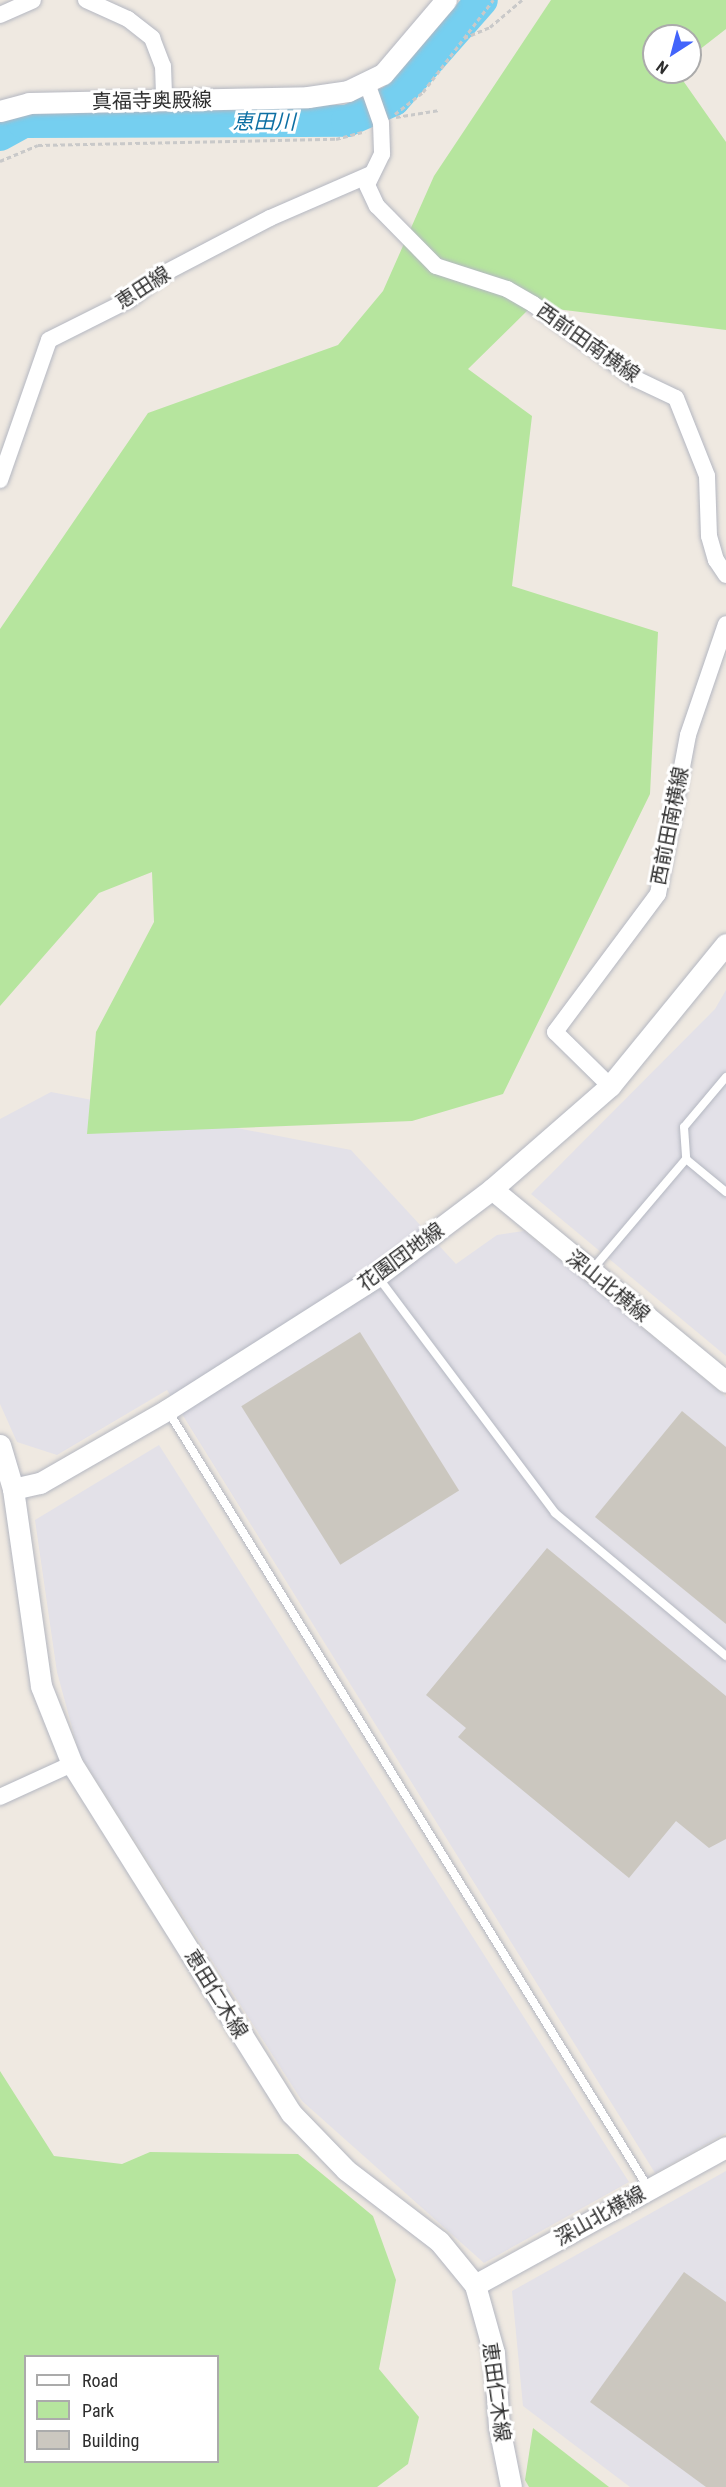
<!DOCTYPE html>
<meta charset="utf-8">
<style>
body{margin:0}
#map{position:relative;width:726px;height:2487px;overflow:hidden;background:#efe9e1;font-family:"Roboto Condensed","Noto Sans JP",sans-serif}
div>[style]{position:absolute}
.industrial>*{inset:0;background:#e3e1e8}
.green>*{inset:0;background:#b6e59e}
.river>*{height:32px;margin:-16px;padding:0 16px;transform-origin:16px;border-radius:16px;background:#75cff0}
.building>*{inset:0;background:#cbc7bf;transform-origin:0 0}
.path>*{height:3px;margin-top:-1.5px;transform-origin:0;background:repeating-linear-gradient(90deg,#c9c9c9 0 4.5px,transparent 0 7.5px)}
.roads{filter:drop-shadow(0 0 2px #b4b7c1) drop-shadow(0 0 2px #b4b7c1)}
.service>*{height:8px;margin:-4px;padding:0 4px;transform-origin:4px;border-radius:4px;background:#fff}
.minor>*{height:16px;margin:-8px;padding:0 8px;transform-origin:8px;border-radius:8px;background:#fff}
.tertiary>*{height:21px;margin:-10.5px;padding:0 10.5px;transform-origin:10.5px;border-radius:10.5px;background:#fff}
span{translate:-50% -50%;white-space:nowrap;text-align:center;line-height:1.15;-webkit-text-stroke:6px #fff;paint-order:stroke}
.street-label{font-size:20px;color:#2e2e2e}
.water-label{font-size:21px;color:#0d6fa3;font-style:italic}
.legend{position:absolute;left:24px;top:2355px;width:195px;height:108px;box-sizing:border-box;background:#fff;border:2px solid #ababab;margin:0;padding:8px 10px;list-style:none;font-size:18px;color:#2e2e2e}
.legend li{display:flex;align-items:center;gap:12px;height:30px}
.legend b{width:30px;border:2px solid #ababab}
.north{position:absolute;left:642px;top:24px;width:60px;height:60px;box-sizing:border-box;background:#fff;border:2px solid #ababab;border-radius:50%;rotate:216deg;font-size:16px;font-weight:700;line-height:24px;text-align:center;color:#2e2e2e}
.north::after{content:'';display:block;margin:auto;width:21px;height:27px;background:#4264fb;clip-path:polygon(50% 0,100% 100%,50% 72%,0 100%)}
</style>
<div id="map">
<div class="industrial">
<i style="clip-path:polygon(726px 990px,726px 1356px,531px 1194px,715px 1009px)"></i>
<i style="clip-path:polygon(51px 1092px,351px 1150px,456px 1264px,497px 1235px,524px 1231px,726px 1397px,726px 2133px,655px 2173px,167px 1390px,57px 1455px,17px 1442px,0 1404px,0 1119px)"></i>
<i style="clip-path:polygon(159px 1445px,629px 2182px,484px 2263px,302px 2101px,79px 1753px,57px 1672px,35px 1520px)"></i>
<i style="clip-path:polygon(726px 2171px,726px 2487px,630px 2487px,523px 2406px,512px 2291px)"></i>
</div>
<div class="green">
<i style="clip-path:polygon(551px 0,726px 0,726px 29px,690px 57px,690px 36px,654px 36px,654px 72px,677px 72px,726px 142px,726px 330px,532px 306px,468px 369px,532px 416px,512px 586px,658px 632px,650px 794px,503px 1094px,412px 1121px,87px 1134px,96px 1032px,154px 922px,152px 872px,99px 893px,0 1006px,0 629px,148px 413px,338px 345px,383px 291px,434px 176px)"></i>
<i style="clip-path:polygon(evenodd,0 2071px,54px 2156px,122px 2164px,150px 2152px,298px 2154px,373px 2216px,396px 2280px,379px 2369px,419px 2417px,408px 2464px,377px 2487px,0 2487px,0 2071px,218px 2356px,218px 2462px,26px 2462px,26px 2356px,218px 2356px)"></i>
<i style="clip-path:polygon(533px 2428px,609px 2487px,529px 2487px,525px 2480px)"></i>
</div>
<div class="river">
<i style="left:0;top:135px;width:26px;rotate:-29deg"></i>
<i style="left:23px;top:122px;width:324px;rotate:-0.2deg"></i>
<i style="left:347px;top:121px;width:51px;rotate:-24.1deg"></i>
<i style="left:394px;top:100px;width:133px;rotate:-48.7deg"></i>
</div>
<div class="building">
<i style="left:360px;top:1332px;width:187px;height:140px;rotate:58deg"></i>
<i style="clip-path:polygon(682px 1411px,726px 1447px,726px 1624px,595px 1517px)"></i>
<i style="clip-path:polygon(547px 1548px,726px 1696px,726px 1839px,709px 1848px,676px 1821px,629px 1878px,458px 1737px,466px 1728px,426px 1695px)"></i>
<i style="clip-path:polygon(684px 2272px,726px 2302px,726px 2487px,706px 2487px,590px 2402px)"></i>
</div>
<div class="path">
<i style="left:464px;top:38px;width:28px;rotate:-23deg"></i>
<i style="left:490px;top:27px;width:42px;rotate:-40.2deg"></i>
<i style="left:395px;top:114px;width:36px;rotate:-38deg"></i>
<i style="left:423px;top:92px;width:116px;rotate:-52.7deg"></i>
<i style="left:396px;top:117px;width:44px;rotate:-9.2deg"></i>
<i style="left:0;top:161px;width:41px;rotate:-22.8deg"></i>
<i style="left:38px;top:145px;width:298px;rotate:-1.2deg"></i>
<i style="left:336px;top:139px;width:30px;rotate:-15deg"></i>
</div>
<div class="roads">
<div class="service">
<i style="left:726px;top:1077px;width:65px;rotate:130deg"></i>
<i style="left:684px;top:1127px;width:32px;rotate:86deg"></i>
<i style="left:686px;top:1159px;width:52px;rotate:39.5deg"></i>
<i style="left:591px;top:1271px;width:147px;rotate:-49.7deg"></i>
<i style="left:378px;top:1277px;width:295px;rotate:53.1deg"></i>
<i style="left:555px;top:1513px;width:223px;rotate:39.9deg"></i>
<i style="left:168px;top:1411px;width:915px;rotate:58.27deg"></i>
</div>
<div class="minor">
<i style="left:86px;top:0;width:46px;rotate:24.3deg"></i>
<i style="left:128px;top:19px;width:31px;rotate:38deg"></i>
<i style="left:152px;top:38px;width:30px;rotate:69deg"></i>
<i style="left:163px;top:66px;width:35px;rotate:88deg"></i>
<i style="left:0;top:15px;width:36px;rotate:-24deg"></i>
<i style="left:367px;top:83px;width:42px;rotate:70.7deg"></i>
<i style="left:381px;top:123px;width:31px;rotate:88deg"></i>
<i style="left:382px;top:154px;width:34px;rotate:116deg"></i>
<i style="left:367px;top:185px;width:23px;rotate:65deg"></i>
<i style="left:377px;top:206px;width:84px;rotate:45.5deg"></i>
<i style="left:436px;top:266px;width:75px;rotate:17.9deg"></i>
<i style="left:507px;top:289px;width:30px;rotate:30deg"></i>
<i style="left:533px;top:304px;width:127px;rotate:36.1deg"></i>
<i style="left:636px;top:379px;width:44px;rotate:25.4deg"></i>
<i style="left:676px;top:398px;width:84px;rotate:68.3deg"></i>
<i style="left:707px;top:476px;width:60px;rotate:88.1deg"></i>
<i style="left:709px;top:536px;width:25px;rotate:74deg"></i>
<i style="left:716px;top:560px;width:18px;rotate:56deg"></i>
<i style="left:0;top:480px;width:148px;rotate:-70.7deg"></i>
<i style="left:49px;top:340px;width:89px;rotate:-26.6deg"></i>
<i style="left:129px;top:300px;width:43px;rotate:-37.4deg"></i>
<i style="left:163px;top:274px;width:121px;rotate:-27.6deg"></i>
<i style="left:270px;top:218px;width:110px;rotate:-23.5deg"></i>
<i style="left:610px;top:1086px;width:77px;rotate:-135.5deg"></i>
<i style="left:555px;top:1032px;width:172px;rotate:-53.3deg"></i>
<i style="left:658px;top:894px;width:162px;rotate:-79.3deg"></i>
<i style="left:688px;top:735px;width:117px;rotate:-71.1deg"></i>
<i style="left:0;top:1797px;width:79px;rotate:-24.6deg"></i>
</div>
<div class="tertiary">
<i style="left:0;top:111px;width:30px;rotate:-15deg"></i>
<i style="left:29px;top:103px;width:279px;rotate:-1.2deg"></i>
<i style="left:308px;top:97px;width:40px;rotate:-8.5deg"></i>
<i style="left:348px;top:91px;width:39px;rotate:-26deg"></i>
<i style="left:383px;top:74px;width:97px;rotate:-49.6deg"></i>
<i style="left:492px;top:1189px;width:303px;rotate:39.5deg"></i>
<i style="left:0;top:1445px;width:46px;rotate:73.5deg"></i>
<i style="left:13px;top:1489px;width:199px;rotate:81.9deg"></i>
<i style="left:41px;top:1686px;width:84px;rotate:68.3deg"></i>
<i style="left:72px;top:1764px;width:412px;rotate:57.9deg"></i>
<i style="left:291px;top:2113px;width:79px;rotate:46deg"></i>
<i style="left:346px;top:2170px;width:117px;rotate:37.4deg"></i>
<i style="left:439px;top:2241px;width:57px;rotate:50.7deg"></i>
<i style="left:475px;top:2285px;width:71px;rotate:74.4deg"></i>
<i style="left:494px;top:2353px;width:74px;rotate:86.1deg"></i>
<i style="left:499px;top:2427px;width:61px;rotate:78.7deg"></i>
<i style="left:13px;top:1489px;width:28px;rotate:-13deg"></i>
<i style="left:40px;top:1483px;width:146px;rotate:-29.9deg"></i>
<i style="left:167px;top:1410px;width:249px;rotate:-32.5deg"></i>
<i style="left:377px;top:1276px;width:144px;rotate:-37.1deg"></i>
<i style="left:492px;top:1189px;width:157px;rotate:-41.1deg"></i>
<i style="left:610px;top:1086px;width:183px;rotate:-50.8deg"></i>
<i style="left:475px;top:2285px;width:286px;rotate:-28.8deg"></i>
</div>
</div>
<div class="street-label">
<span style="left:152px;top:101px;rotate:-1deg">真福寺奥殿線</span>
<span style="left:143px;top:288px;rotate:-33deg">恵田線</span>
<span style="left:588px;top:343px;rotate:35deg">西前田南横線</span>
<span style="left:670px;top:826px;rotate:-79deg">西前田南横線</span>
<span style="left:401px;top:1257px;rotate:-36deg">花園団地線</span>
<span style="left:608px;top:1286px;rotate:39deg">深山北横線</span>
<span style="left:216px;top:1994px;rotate:58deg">恵田仁木線</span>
<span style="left:600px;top:2216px;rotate:-29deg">深山北横線</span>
<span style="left:496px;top:2392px;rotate:82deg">恵田仁木線</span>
</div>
<div class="water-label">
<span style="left:264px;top:122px">恵田川</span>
</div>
<ul class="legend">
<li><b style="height:8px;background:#fff"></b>Road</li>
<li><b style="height:16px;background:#b6e59e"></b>Park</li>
<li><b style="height:16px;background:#cbc7bf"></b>Building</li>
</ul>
<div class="north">N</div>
</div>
